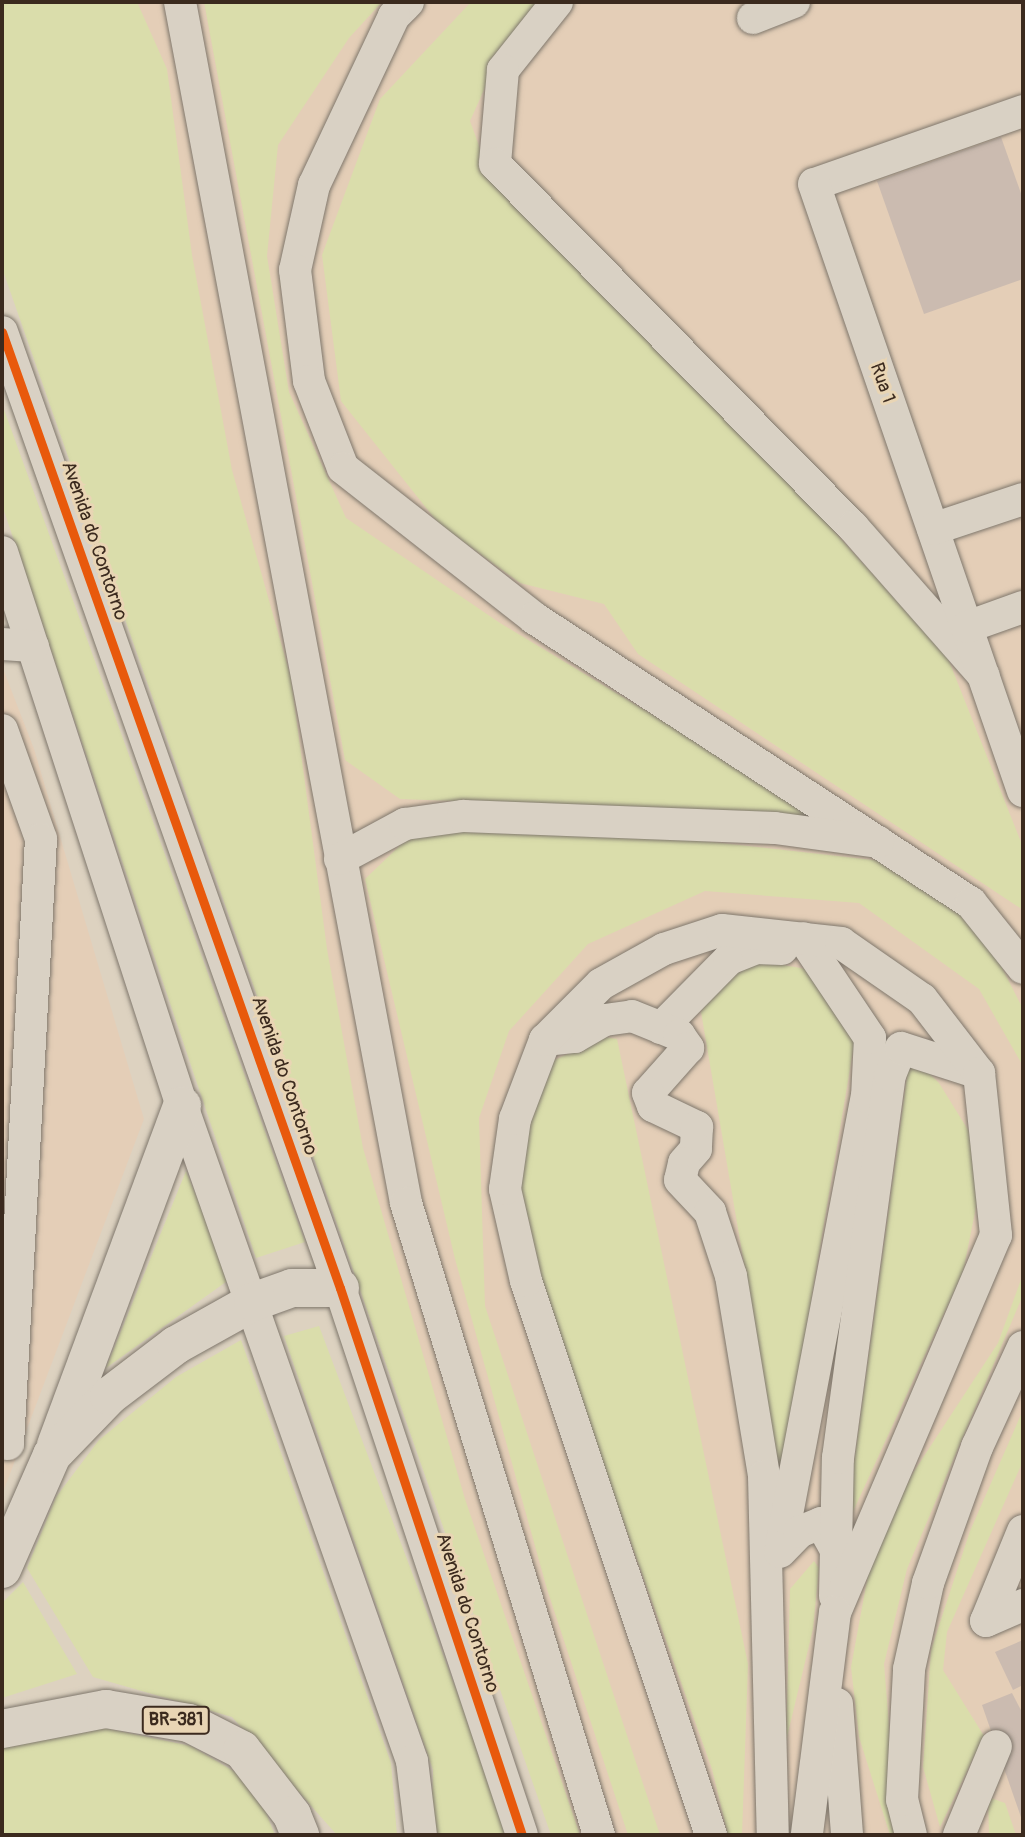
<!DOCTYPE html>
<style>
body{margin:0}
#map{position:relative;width:1025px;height:1837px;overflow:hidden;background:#ddd2c0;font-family:Pangolin,sans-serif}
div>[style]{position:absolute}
.built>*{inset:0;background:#e4ceb7}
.green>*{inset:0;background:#daddab}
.building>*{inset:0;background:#cbbbb0}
.roads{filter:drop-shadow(0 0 2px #7f776c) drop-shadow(0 0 2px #7f776c)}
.minor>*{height:32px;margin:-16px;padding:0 16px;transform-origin:16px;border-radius:16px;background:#d9d1c4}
.highway>*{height:38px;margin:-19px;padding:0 19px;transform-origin:19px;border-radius:19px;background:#d9d1c4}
.cycleway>*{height:9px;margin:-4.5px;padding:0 4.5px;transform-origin:4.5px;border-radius:4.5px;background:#e8590c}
span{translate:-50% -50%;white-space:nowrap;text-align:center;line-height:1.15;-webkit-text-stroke:6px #e9d5b4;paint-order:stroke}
.shield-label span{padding:2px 5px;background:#e9d5b4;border:2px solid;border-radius:5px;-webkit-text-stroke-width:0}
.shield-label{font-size:18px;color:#3b2a1e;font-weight:700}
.street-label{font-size:19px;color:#3b2a1e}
.frame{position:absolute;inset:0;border:4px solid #3b2a1e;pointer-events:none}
</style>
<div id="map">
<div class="built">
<i style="clip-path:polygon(2px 2px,1023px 2px,1023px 1835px,554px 1835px)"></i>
<i style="clip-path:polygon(2px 666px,34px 749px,144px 1119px,2px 1495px)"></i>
</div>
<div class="green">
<i style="clip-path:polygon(2px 2px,137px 2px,167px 69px,192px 255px,232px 470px,291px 678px,327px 949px,363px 1148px,465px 1499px,580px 1835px,551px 1835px,2px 268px)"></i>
<i style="clip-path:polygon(204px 2px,382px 2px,349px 38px,278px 145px,267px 256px,289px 392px,346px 518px,500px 623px,842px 829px,676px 809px,400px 799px,345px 760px)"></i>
<i style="clip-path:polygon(471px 2px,547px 2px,492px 72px,470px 121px,489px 173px,726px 412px,947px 656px,1023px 847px,1023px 910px,638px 654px,604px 604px,520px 583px,439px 524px,341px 401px,322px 255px,380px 99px)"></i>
<i style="clip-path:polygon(2px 404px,305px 1242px,256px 1258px,2px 505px)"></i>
<i style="clip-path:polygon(588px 828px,900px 863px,984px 932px,1023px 1009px,1023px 1066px,979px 989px,859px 903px,705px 891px,588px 944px,509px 1031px,479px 1118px,485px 1306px,660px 1835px,628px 1835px,547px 1589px,455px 1259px,365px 879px,413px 833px)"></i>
<i style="clip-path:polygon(760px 961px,806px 969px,855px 1039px,781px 1480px,701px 1012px,720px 975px)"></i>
<i style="clip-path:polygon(605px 1037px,617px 1039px,748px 1664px,742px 1835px,728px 1835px,712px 1769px,562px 1350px,519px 1211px,527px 1119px,552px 1061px)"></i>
<i style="clip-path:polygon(910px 1055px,939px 1083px,970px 1133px,977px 1202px,963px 1272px,845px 1529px)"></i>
<i style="clip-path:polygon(186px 1171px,230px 1279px,106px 1368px)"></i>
<i style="clip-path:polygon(1023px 1274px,1023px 1295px,907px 1569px,884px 1664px,898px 1835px,890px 1835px,859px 1737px,851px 1667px,871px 1559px,911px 1476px,998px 1343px)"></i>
<i style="clip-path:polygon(319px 1326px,511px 1835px,431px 1835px,433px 1770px,284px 1336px)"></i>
<i style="clip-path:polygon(241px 1340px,391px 1763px,397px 1835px,337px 1835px,232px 1717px,93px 1677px,27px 1568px,56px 1497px,99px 1440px,176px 1377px)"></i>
<i style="clip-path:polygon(1023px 1410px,1023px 1461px,947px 1632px,943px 1670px,984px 1736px,940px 1827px,923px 1767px,931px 1650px,970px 1531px)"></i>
<i style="clip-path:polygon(814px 1561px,819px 1568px,813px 1629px,786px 1741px,790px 1589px)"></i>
<i style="clip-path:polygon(23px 1582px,77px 1674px,2px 1698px,2px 1603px)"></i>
<i style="clip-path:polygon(95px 1726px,191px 1746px,254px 1783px,275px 1835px,2px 1835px,2px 1745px)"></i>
<i style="clip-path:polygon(988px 1797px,1005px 1803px,1016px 1835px,989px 1835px)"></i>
</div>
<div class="building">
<i style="clip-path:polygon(1001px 137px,1023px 199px,1023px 279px,924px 314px,877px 181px)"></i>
<i style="clip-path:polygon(1023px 1640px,1023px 1685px,1013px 1690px,995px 1652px)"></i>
<i style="clip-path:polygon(1012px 1693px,1023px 1714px,1023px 1823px,982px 1705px)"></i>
</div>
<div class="roads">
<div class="minor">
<i style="left:180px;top:2px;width:1222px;rotate:79.34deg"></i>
<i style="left:406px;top:1203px;width:661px;rotate:73.02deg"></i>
<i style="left:408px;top:2px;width:20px;rotate:135deg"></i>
<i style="left:394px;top:16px;width:187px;rotate:115.3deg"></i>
<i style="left:314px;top:185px;width:87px;rotate:102.6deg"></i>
<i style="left:295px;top:270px;width:112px;rotate:82.8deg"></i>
<i style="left:309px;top:381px;width:93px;rotate:68.7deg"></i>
<i style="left:343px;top:468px;width:243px;rotate:38.1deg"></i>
<i style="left:534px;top:618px;width:522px;rotate:33.11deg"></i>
<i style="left:971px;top:903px;width:83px;rotate:51.3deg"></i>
<i style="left:557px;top:2px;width:87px;rotate:128.5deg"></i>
<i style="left:503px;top:70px;width:94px;rotate:94.9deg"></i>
<i style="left:495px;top:164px;width:510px;rotate:45.4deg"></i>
<i style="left:853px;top:527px;width:198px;rotate:48.7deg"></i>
<i style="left:753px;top:18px;width:44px;rotate:-21.3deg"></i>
<i style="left:1023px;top:111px;width:221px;rotate:160.7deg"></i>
<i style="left:814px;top:184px;width:642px;rotate:71deg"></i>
<i style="left:2px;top:332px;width:1014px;rotate:70.53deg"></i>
<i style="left:340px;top:1288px;width:576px;rotate:71.6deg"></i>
<i style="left:933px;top:529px;width:95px;rotate:-18.4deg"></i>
<i style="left:2px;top:552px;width:583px;rotate:72deg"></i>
<i style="left:182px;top:1106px;width:694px;rotate:70.65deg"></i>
<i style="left:412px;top:1761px;width:75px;rotate:83.1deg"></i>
<i style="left:967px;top:627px;width:59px;rotate:-19.7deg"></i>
<i style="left:2px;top:644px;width:31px;rotate:4deg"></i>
<i style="left:2px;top:730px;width:116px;rotate:70.3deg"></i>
<i style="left:41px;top:839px;width:606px;rotate:93.12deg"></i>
<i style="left:340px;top:859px;width:74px;rotate:-28.3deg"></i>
<i style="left:405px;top:824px;width:59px;rotate:-7.9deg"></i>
<i style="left:463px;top:816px;width:312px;rotate:2.2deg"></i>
<i style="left:775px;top:828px;width:104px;rotate:7.7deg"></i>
<i style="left:661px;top:1028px;width:97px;rotate:-45.4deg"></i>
<i style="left:729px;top:959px;width:29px;rotate:-22deg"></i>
<i style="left:756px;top:948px;width:26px;rotate:2deg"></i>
<i style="left:545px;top:1040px;width:30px;rotate:-6deg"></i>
<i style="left:575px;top:1037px;width:34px;rotate:-30deg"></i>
<i style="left:605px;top:1020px;width:27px;rotate:-8deg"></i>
<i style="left:632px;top:1016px;width:51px;rotate:22deg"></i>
<i style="left:679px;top:1035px;width:16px;rotate:55deg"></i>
<i style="left:688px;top:1048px;width:60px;rotate:131.6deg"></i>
<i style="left:648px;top:1093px;width:14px;rotate:69deg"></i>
<i style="left:653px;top:1106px;width:49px;rotate:25.5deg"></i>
<i style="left:697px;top:1127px;width:22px;rotate:93deg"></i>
<i style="left:696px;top:1149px;width:18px;rotate:131deg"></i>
<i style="left:684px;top:1163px;width:17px;rotate:103deg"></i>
<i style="left:680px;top:1180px;width:44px;rotate:46.8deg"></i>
<i style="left:710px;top:1212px;width:67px;rotate:71.8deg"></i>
<i style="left:731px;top:1276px;width:203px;rotate:80.6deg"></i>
<i style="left:764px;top:1476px;width:359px;rotate:88.6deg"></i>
<i style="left:1023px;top:1531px;width:97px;rotate:112.3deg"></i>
<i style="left:986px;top:1621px;width:40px;rotate:-23.4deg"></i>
<i style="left:780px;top:1551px;width:462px;rotate:-79.2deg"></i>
<i style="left:867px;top:1097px;width:59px;rotate:-87.1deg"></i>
<i style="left:870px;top:1038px;width:120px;rotate:-123.8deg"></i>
<i style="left:780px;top:1552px;width:28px;rotate:-46deg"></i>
<i style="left:799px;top:1532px;width:24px;rotate:-22deg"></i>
<i style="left:821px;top:1523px;width:31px;rotate:61deg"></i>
<i style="left:835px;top:1596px;width:138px;rotate:-88.8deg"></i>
<i style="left:838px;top:1458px;width:387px;rotate:-82.3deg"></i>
<i style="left:890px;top:1075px;width:29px;rotate:-68deg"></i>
<i style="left:901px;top:1048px;width:82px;rotate:17.8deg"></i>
<i style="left:837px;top:1704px;width:131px;rotate:85.6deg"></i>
<i style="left:711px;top:1835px;width:584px;rotate:-108.47deg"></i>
<i style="left:526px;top:1281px;width:94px;rotate:-102.9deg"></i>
<i style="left:505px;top:1189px;width:71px;rotate:-81.9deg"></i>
<i style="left:515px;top:1119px;width:85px;rotate:-69.2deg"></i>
<i style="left:545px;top:1040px;width:79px;rotate:-45deg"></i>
<i style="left:601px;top:984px;width:72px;rotate:-29.1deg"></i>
<i style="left:664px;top:949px;width:61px;rotate:-18.1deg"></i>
<i style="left:722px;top:930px;width:120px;rotate:6.2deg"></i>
<i style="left:841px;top:943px;width:98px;rotate:34.7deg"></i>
<i style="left:922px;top:999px;width:93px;rotate:52.4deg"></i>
<i style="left:979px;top:1073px;width:163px;rotate:84deg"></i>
<i style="left:996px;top:1235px;width:410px;rotate:113.1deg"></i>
<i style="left:835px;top:1612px;width:225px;rotate:97.2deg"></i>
<i style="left:911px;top:1835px;width:36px;rotate:-104deg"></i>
<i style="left:902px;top:1800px;width:131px;rotate:-86.9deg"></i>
<i style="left:909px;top:1669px;width:88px;rotate:-77.5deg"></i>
<i style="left:928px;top:1583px;width:145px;rotate:-70.2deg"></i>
<i style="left:977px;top:1447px;width:110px;rotate:-65.3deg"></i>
<i style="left:959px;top:1835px;width:96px;rotate:-67.4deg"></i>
</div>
<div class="highway">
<i style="left:56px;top:1445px;width:362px;rotate:-69.6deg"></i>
<i style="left:2px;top:1569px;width:124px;rotate:-66.3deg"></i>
<i style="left:52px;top:1455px;width:82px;rotate:-46deg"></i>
<i style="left:109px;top:1396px;width:84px;rotate:-37.3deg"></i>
<i style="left:176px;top:1345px;width:88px;rotate:-29.2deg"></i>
<i style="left:253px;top:1302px;width:41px;rotate:-19.7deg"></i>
<i style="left:292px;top:1288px;width:48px"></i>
<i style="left:2px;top:1729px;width:106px;rotate:-10.9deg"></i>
<i style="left:106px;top:1709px;width:84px;rotate:9.6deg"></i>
<i style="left:189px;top:1723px;width:59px;rotate:27deg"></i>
<i style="left:242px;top:1750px;width:82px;rotate:52.4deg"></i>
<i style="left:292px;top:1815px;width:22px;rotate:68deg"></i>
</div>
</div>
<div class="cycleway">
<i style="left:2px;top:332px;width:1014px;rotate:70.53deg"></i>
<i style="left:340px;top:1288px;width:576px;rotate:71.6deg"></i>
</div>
<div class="shield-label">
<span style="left:176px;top:1720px">BR-381</span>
</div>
<div class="street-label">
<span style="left:882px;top:383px;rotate:71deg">Rua 1</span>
<span style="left:94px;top:541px;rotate:71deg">Avenida do Contorno</span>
<span style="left:284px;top:1076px;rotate:71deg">Avenida do Contorno</span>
<span style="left:467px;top:1613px;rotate:72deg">Avenida do Contorno</span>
</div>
<div class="frame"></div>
</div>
